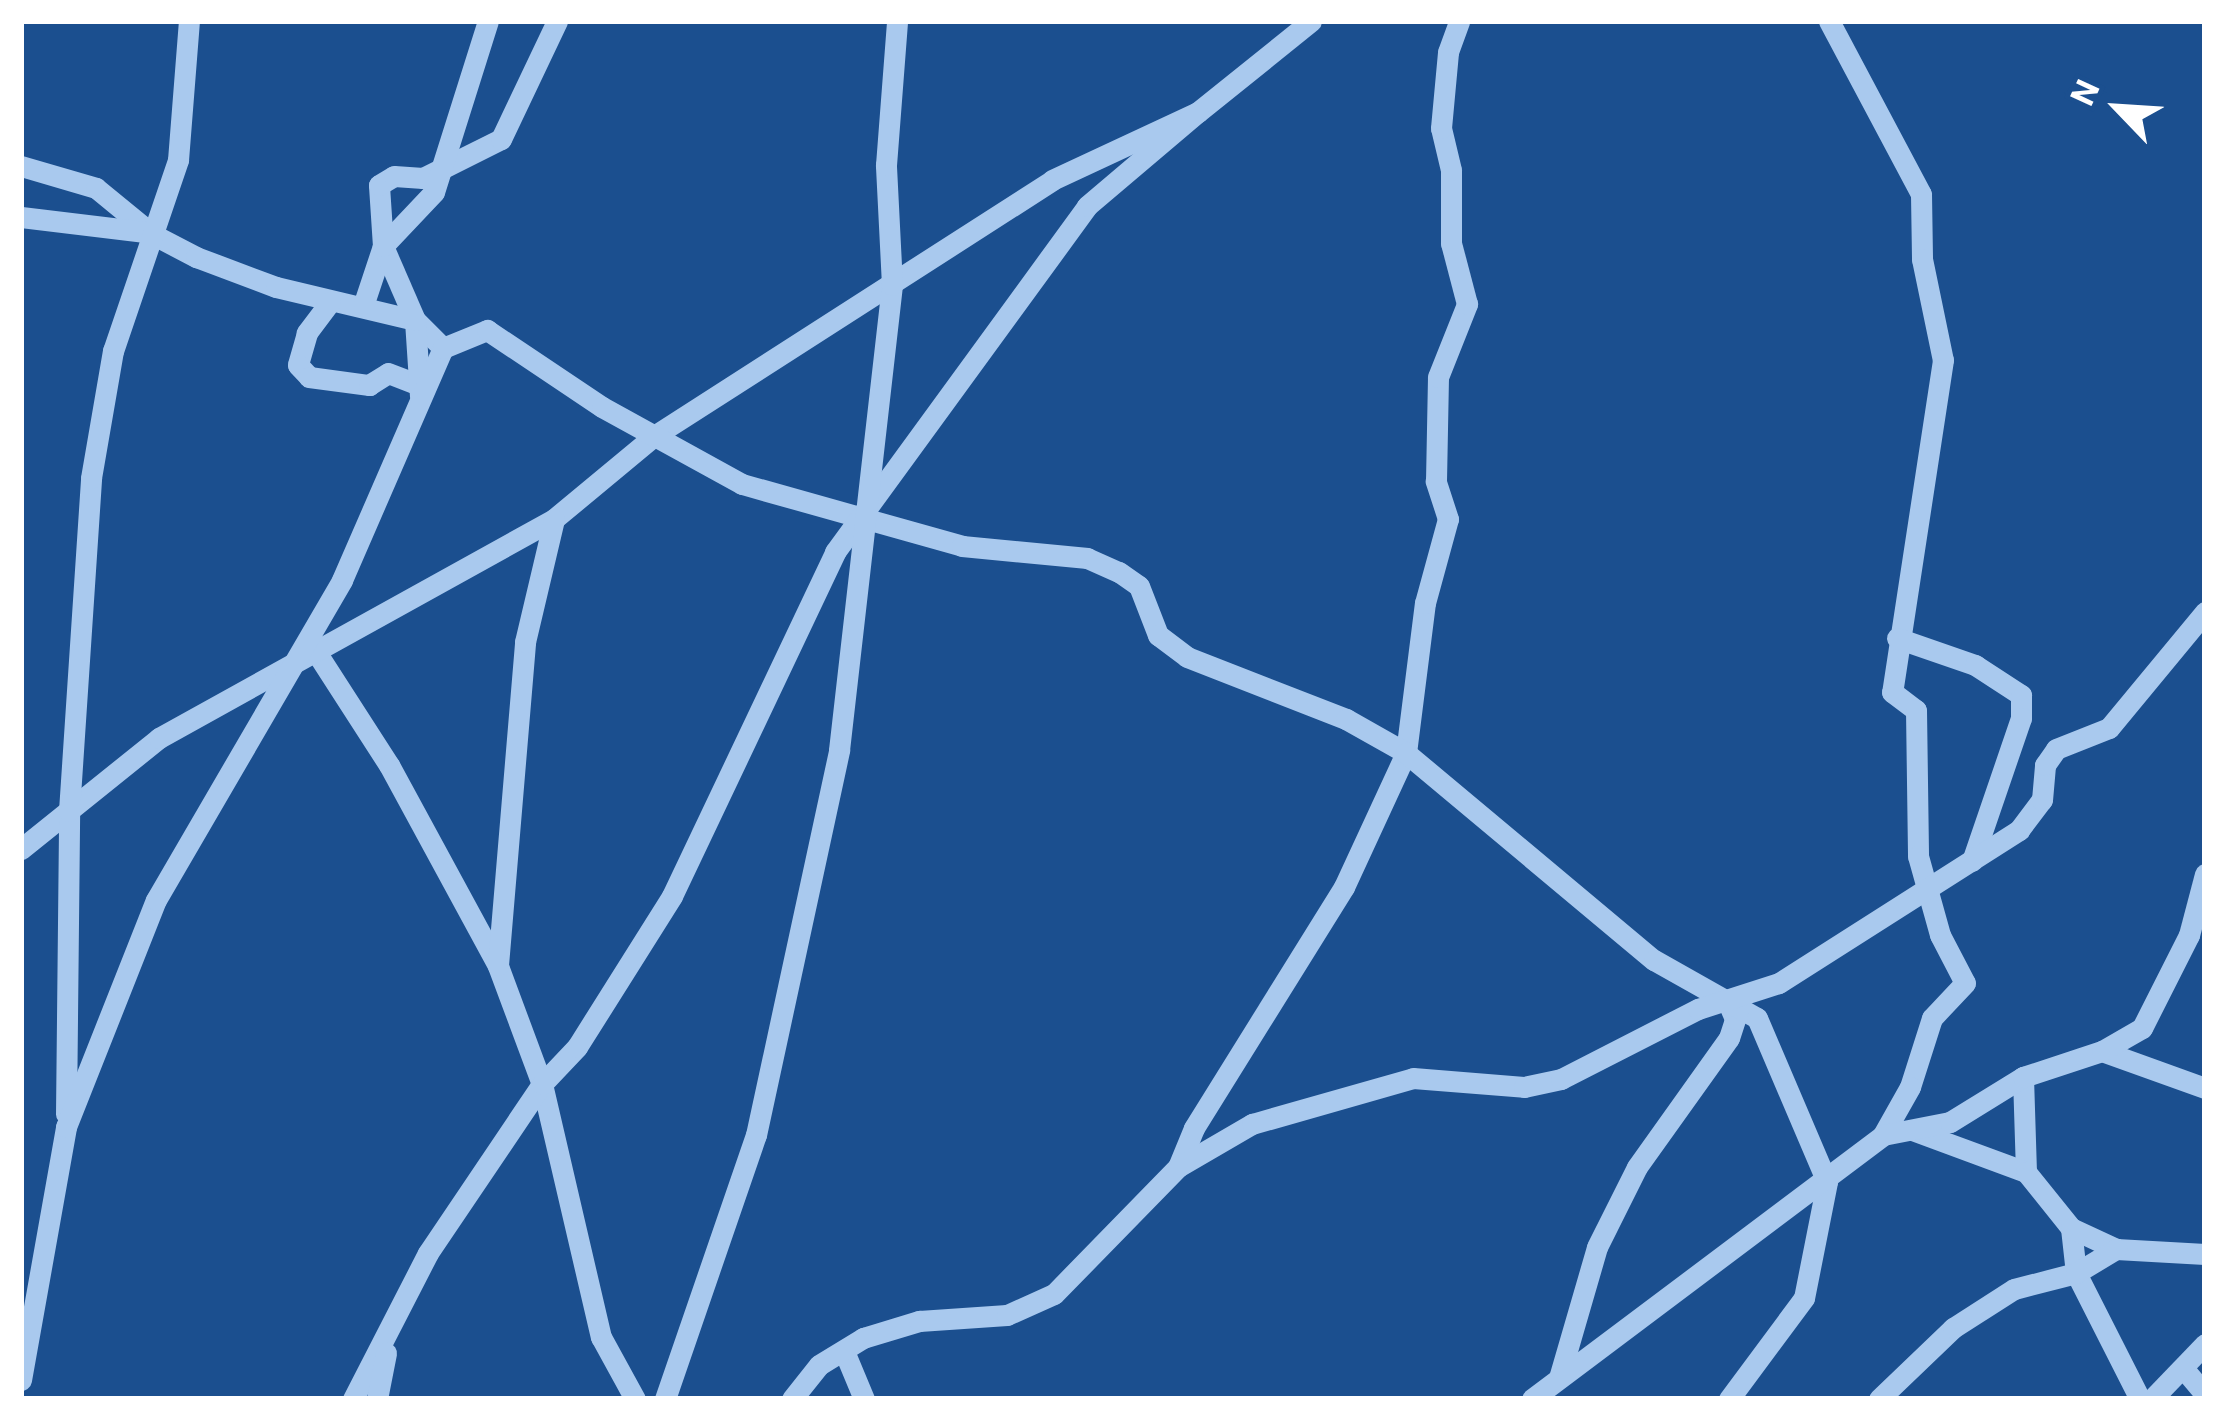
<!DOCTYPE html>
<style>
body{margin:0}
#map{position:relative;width:2226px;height:1420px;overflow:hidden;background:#1b4f8f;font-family:Roboto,sans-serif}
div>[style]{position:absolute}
.minor>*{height:21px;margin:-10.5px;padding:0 10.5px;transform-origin:10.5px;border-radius:10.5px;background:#a9c9ee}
span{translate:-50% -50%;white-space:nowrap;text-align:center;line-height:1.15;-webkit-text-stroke:12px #1b4f8f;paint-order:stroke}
.frame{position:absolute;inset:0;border:24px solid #fff;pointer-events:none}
.north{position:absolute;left:2058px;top:48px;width:120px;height:120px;-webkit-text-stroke:9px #1b4f8f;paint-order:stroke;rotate:295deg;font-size:33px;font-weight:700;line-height:48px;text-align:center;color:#fff}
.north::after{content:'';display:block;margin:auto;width:42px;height:54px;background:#fff;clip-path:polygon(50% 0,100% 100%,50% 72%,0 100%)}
</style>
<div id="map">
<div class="minor">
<i style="left:1829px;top:21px;width:196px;rotate:62deg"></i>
<i style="left:1921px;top:194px;width:65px;rotate:89.1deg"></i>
<i style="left:1922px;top:259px;width:103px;rotate:78.3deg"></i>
<i style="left:1943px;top:360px;width:336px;rotate:98.7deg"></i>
<i style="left:1892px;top:692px;width:30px;rotate:37deg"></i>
<i style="left:1916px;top:710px;width:146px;rotate:89.2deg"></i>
<i style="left:1918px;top:856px;width:82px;rotate:74.4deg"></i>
<i style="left:1940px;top:935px;width:54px;rotate:62.5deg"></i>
<i style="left:1965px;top:983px;width:48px;rotate:133.3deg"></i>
<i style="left:1932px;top:1018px;width:72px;rotate:107.7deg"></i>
<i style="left:1910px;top:1087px;width:55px;rotate:119.4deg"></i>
<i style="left:21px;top:166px;width:78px;rotate:16.3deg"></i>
<i style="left:96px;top:188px;width:72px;rotate:39.4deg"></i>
<i style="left:152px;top:234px;width:50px;rotate:27.6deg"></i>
<i style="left:196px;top:257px;width:85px;rotate:20.6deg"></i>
<i style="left:276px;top:287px;width:143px;rotate:13.4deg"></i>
<i style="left:415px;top:320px;width:40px;rotate:45deg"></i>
<i style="left:21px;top:217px;width:125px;rotate:6.9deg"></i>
<i style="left:330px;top:302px;width:39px;rotate:127deg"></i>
<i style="left:307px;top:333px;width:33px;rotate:106deg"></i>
<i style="left:298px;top:365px;width:16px;rotate:47deg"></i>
<i style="left:309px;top:377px;width:61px;rotate:7.6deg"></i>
<i style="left:369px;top:385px;width:22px;rotate:-32deg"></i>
<i style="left:388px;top:373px;width:31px;rotate:21deg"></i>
<i style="left:364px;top:303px;width:60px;rotate:-71.6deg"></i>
<i style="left:383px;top:246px;width:61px;rotate:-93.8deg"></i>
<i style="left:379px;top:185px;width:17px;rotate:-31deg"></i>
<i style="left:394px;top:176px;width:29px;rotate:4deg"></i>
<i style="left:423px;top:178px;width:87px;rotate:-26.6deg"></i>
<i style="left:501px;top:139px;width:131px;rotate:-64.6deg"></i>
<i style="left:420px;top:396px;width:76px;rotate:-93.8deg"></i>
<i style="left:415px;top:320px;width:81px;rotate:-113.4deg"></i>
<i style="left:383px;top:246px;width:74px;rotate:-46.6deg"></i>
<i style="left:434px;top:192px;width:179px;rotate:-72.5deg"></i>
<i style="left:1897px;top:638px;width:83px;rotate:19.1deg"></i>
<i style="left:1975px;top:665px;width:55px;rotate:33.1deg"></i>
<i style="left:2021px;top:695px;width:23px;rotate:90deg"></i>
<i style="left:2021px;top:718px;width:151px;rotate:108.9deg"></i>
<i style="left:309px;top:641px;width:148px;rotate:57.2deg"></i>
<i style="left:389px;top:765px;width:229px;rotate:61.5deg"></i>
<i style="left:498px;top:966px;width:126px;rotate:69.6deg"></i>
<i style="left:542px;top:1084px;width:260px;rotate:76.9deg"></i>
<i style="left:601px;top:1337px;width:71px;rotate:61.3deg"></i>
<i style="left:21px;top:849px;width:177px;rotate:-38.8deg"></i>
<i style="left:159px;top:738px;width:452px;rotate:-29deg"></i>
<i style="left:554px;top:519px;width:130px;rotate:-39.7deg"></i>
<i style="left:654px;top:436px;width:473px;rotate:-32.7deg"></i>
<i style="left:1052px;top:180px;width:161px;rotate:-25deg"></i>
<i style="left:1198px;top:112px;width:145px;rotate:-38.8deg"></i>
<i style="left:498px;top:965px;width:324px;rotate:-85.2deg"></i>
<i style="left:525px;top:642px;width:126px;rotate:-76.7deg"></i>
<i style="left:2102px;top:1051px;width:109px;rotate:19.8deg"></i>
<i style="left:2023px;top:1077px;width:95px;rotate:88.2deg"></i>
<i style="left:66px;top:1114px;width:303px;rotate:-89.4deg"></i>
<i style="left:69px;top:811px;width:334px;rotate:-86.2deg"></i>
<i style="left:91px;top:478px;width:129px;rotate:-80.2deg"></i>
<i style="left:113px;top:351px;width:202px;rotate:-71.2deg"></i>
<i style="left:178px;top:160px;width:139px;rotate:-85.5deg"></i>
<i style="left:1912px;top:1130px;width:121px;rotate:20.2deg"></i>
<i style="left:2026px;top:1172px;width:72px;rotate:51.2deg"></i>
<i style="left:2071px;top:1228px;width:45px;rotate:83.7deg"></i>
<i style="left:2076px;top:1273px;width:141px;rotate:63.1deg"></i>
<i style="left:1178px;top:1167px;width:42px;rotate:-67.7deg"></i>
<i style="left:1194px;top:1128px;width:284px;rotate:-58.1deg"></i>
<i style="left:1344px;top:887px;width:148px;rotate:-65.2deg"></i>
<i style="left:1406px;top:753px;width:151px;rotate:-82.8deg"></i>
<i style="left:1425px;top:603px;width:87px;rotate:-74.7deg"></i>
<i style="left:1448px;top:519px;width:40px;rotate:-108deg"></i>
<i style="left:1436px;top:481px;width:104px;rotate:-88.9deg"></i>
<i style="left:1438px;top:377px;width:79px;rotate:-68.3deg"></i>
<i style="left:1467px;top:304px;width:63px;rotate:-104.7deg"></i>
<i style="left:1451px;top:243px;width:73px;rotate:-90deg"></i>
<i style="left:1451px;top:170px;width:43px;rotate:-103.4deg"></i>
<i style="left:1441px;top:128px;width:76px;rotate:-84.7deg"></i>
<i style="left:1448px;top:52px;width:33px;rotate:-70deg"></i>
<i style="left:2071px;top:1228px;width:50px;rotate:25deg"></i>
<i style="left:2116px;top:1249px;width:89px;rotate:3.2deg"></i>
<i style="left:844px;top:1351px;width:52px;rotate:67.4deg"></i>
<i style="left:2183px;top:1368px;width:34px;rotate:50deg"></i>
<i style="left:1559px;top:1378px;width:136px;rotate:-73.8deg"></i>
<i style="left:1597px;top:1247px;width:89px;rotate:-63.4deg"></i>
<i style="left:1637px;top:1167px;width:158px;rotate:-54.5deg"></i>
<i style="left:1729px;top:1038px;width:20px;rotate:-72deg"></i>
<i style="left:1735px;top:1019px;width:21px;rotate:-113deg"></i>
<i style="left:21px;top:1380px;width:257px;rotate:-79.9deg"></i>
<i style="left:66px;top:1127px;width:244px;rotate:-68.4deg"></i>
<i style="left:156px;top:900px;width:370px;rotate:-59.8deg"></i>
<i style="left:342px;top:580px;width:253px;rotate:-66.5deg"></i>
<i style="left:443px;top:348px;width:48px;rotate:-22.2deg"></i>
<i style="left:487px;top:330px;width:138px;rotate:33.8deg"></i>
<i style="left:602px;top:407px;width:160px;rotate:28.8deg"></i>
<i style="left:742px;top:484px;width:229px;rotate:15.7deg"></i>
<i style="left:962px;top:546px;width:126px;rotate:5.5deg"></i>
<i style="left:1087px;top:558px;width:35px;rotate:24deg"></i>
<i style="left:1119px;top:572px;width:24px;rotate:35deg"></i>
<i style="left:1139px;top:586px;width:53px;rotate:68.8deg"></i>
<i style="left:1158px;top:635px;width:36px;rotate:37deg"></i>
<i style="left:1187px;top:657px;width:171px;rotate:21.3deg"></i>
<i style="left:1346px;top:719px;width:69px;rotate:29.5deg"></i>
<i style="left:1406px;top:753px;width:323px;rotate:39.9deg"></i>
<i style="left:1654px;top:960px;width:118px;rotate:29.4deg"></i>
<i style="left:1757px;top:1018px;width:178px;rotate:66.9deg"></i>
<i style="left:1827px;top:1182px;width:118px;rotate:101.2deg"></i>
<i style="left:1804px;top:1298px;width:126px;rotate:126.6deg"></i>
<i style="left:353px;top:1399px;width:164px;rotate:-62.8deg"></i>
<i style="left:428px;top:1253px;width:204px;rotate:-56deg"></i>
<i style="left:542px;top:1084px;width:51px;rotate:-46.6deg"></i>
<i style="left:577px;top:1047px;width:178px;rotate:-57.8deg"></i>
<i style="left:672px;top:896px;width:381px;rotate:-64.6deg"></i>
<i style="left:835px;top:552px;width:428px;rotate:-53.9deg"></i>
<i style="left:1087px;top:206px;width:145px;rotate:-40.3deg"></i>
<i style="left:377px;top:1399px;width:47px;rotate:-78.9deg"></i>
<i style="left:665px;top:1399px;width:279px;rotate:-71deg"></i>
<i style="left:756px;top:1135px;width:394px;rotate:-77.8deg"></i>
<i style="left:839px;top:750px;width:468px;rotate:-83.5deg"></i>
<i style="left:892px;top:285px;width:120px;rotate:-92.9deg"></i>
<i style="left:886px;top:165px;width:144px;rotate:-85.6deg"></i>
<i style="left:792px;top:1399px;width:43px;rotate:-51.5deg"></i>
<i style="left:819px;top:1365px;width:52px;rotate:-31.5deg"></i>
<i style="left:863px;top:1338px;width:59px;rotate:-16.9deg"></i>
<i style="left:919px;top:1321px;width:88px;rotate:-3.9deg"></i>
<i style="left:1007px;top:1315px;width:51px;rotate:-24.1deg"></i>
<i style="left:1054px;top:1294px;width:177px;rotate:-45.7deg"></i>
<i style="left:1178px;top:1167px;width:86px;rotate:-30.2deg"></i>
<i style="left:1252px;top:1124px;width:167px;rotate:-15.9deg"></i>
<i style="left:1413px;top:1078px;width:111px;rotate:4.6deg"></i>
<i style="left:1524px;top:1087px;width:38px;rotate:-12deg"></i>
<i style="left:1561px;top:1079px;width:154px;rotate:-27.1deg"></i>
<i style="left:1698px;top:1009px;width:85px;rotate:-17.8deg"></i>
<i style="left:1779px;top:983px;width:285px;rotate:-32.5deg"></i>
<i style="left:2019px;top:830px;width:38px;rotate:-53deg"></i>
<i style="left:2042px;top:800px;width:35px;rotate:-85deg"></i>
<i style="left:2045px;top:765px;width:19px;rotate:-55deg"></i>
<i style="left:2056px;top:749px;width:57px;rotate:-21.6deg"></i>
<i style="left:2109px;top:728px;width:151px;rotate:-50.4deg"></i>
<i style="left:1532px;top:1399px;width:439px;rotate:-36.9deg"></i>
<i style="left:1883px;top:1135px;width:68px;rotate:-11deg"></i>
<i style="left:1950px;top:1122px;width:86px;rotate:-31.7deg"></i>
<i style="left:2023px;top:1077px;width:83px;rotate:-18.2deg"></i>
<i style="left:2102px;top:1051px;width:46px;rotate:-29.9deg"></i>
<i style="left:2142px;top:1028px;width:104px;rotate:-63.2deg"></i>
<i style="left:2189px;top:935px;width:63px;rotate:-75.3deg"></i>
<i style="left:1879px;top:1399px;width:103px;rotate:-43.8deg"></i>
<i style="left:1953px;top:1328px;width:72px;rotate:-32.6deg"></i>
<i style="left:2014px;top:1289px;width:64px;rotate:-14.5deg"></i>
<i style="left:2076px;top:1273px;width:47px;rotate:-31deg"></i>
<i style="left:2152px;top:1399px;width:76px;rotate:-46.1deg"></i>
</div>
<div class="frame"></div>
<div class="north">N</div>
</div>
